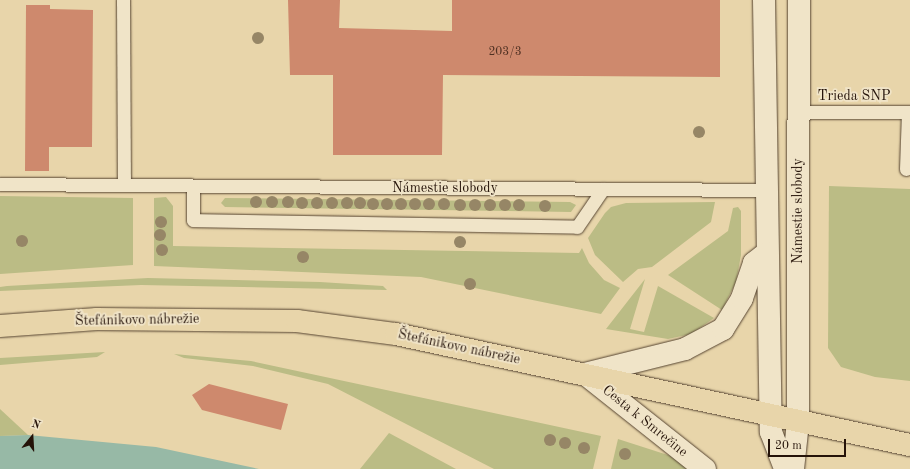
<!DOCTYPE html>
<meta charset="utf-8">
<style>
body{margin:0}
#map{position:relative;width:910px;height:469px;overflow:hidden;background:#e8d5aa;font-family:"Old Standard TT",serif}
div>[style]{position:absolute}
.green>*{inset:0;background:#bbbc85}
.water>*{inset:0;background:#97b9a6}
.building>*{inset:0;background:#ce896d}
.roads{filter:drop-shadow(0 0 1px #564431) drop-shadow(0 0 1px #564431)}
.service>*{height:13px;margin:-6.5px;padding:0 6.5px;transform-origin:6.5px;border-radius:6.5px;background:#f0e4c8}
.tertiary>*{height:22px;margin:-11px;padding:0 11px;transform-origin:11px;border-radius:11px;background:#f0e4c8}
.primary>*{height:22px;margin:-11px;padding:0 11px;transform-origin:11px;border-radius:11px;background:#e8d5aa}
.trees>*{width:12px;height:12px;margin:-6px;border-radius:50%;background:#968666}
span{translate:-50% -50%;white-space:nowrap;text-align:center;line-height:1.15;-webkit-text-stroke:3.5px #f0e4c8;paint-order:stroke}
.number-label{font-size:12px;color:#4f3022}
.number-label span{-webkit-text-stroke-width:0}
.street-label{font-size:14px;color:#251309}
.north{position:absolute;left:12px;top:417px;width:40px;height:40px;-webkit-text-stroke:3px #f0e4c8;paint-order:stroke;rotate:18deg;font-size:11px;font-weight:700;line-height:16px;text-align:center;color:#251309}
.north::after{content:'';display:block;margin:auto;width:14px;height:18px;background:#251309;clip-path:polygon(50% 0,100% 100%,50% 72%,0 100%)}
.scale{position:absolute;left:768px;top:439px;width:78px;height:18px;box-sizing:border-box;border:2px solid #251309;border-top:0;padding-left:5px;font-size:12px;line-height:14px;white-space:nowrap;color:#251309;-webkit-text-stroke:3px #f0e4c8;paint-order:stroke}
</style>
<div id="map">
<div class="green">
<i style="clip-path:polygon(829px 186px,910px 189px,910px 381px,875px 377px,841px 367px,828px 348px)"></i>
<i style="clip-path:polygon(0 196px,133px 198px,133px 265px,0 274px)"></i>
<i style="clip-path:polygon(166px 197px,173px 206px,173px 246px,579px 253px,582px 248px,589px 263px,604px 280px,620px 288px,601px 314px,421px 277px,154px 266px,154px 198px)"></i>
<i style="clip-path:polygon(225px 198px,570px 202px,576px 205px,571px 212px,225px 207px,221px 203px)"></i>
<i style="clip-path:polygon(715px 202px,711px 222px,652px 267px,638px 269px,623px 282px,595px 255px,588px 238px,605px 213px,611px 207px,626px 203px)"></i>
<i style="clip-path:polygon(738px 207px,741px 211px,741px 255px,736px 282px,722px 310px,668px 275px,728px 231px,733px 208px)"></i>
<i style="clip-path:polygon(148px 278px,320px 282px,383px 286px,387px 290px,141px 285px,0 291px,0 287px,7px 286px)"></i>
<i style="clip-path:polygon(645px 279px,630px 329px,644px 332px,658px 286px,714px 318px,691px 334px,668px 339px,606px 329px)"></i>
<i style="clip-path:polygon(105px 352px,97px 357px,0 365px,0 358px)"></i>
<i style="clip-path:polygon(174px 354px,251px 361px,601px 436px,593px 469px,494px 469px,328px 384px,253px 366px,184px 358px)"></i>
<i style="clip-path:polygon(0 409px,28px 435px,0 436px)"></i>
<i style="clip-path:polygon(389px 433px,456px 469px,360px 469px)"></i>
<i style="clip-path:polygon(618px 439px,674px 457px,691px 469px,611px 469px)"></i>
</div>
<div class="water">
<i style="clip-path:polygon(28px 435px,156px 447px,259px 469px,0 469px,0 436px)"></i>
</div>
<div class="building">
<i style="clip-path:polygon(288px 0,340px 0,339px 28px,452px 31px,452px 0,720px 0,720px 77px,443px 75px,442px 155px,333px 155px,333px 75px,290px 75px)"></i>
<i style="clip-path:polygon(26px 5px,50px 5px,50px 9px,93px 10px,92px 147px,49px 147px,49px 171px,25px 171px)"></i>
<i style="clip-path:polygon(209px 384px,288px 404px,281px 430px,202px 410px,192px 395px)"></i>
</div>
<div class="roads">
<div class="service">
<i style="left:123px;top:0;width:185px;rotate:89.7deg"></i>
<i style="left:798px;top:112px;width:112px"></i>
<i style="left:906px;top:169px;width:57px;rotate:-88deg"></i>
<i style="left:0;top:184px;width:765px;rotate:0.45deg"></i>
<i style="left:193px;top:186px;width:34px;rotate:90deg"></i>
<i style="left:193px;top:220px;width:384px;rotate:1deg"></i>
<i style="left:577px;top:227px;width:46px;rotate:-55.6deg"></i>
</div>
<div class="tertiary">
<i style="left:764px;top:0;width:432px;rotate:89.1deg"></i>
<i style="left:771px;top:432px;width:40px;rotate:69deg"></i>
<i style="left:585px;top:374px;width:103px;rotate:-14deg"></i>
<i style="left:685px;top:349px;width:43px;rotate:-27.8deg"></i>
<i style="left:723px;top:329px;width:36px;rotate:-58deg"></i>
<i style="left:742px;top:298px;width:37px;rotate:-71deg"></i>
<i style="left:754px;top:263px;width:16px;rotate:-38deg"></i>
<i style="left:585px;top:374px;width:153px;rotate:38.4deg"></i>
<i style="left:793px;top:469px;width:47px;rotate:-83.9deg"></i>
<i style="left:798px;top:422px;width:422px;rotate:-89.9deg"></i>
</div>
<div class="primary">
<i style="left:0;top:326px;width:97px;rotate:-4.1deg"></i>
<i style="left:97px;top:319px;width:200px;rotate:0.6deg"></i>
<i style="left:297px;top:321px;width:100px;rotate:7.5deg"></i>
<i style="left:396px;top:334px;width:526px;rotate:12.19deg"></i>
</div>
</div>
<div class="trees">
<i style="left:258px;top:38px"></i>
<i style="left:699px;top:132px"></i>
<i style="left:256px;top:202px"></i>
<i style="left:272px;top:202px"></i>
<i style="left:288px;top:202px"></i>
<i style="left:302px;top:203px"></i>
<i style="left:317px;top:203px"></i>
<i style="left:332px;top:203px"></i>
<i style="left:347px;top:203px"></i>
<i style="left:360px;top:203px"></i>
<i style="left:373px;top:204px"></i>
<i style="left:387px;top:204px"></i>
<i style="left:401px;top:204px"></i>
<i style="left:415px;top:204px"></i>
<i style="left:429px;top:204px"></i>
<i style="left:444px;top:204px"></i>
<i style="left:460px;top:205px"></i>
<i style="left:475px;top:205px"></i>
<i style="left:490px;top:205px"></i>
<i style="left:505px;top:205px"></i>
<i style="left:519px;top:205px"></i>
<i style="left:545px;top:206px"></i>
<i style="left:161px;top:222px"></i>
<i style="left:160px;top:235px"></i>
<i style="left:22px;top:241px"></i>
<i style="left:460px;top:242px"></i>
<i style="left:162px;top:250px"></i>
<i style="left:303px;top:257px"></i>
<i style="left:470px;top:284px"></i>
<i style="left:550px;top:440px"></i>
<i style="left:565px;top:443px"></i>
<i style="left:584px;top:448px"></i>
<i style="left:625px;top:454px"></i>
</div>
<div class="number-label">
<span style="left:505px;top:53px">203/3</span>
</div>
<div class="street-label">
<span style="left:854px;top:96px">Trieda SNP</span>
<span style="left:445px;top:188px">Námestie slobody</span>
<span style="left:798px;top:211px;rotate:-90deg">Námestie slobody</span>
<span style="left:137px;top:320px;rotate:-1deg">Štefánikovo nábrežie</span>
<span style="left:459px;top:347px;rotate:12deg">Štefánikovo nábrežie</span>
<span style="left:645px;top:421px;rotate:39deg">Cesta k Smrečine</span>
</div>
<div class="north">N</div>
<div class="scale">20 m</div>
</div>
